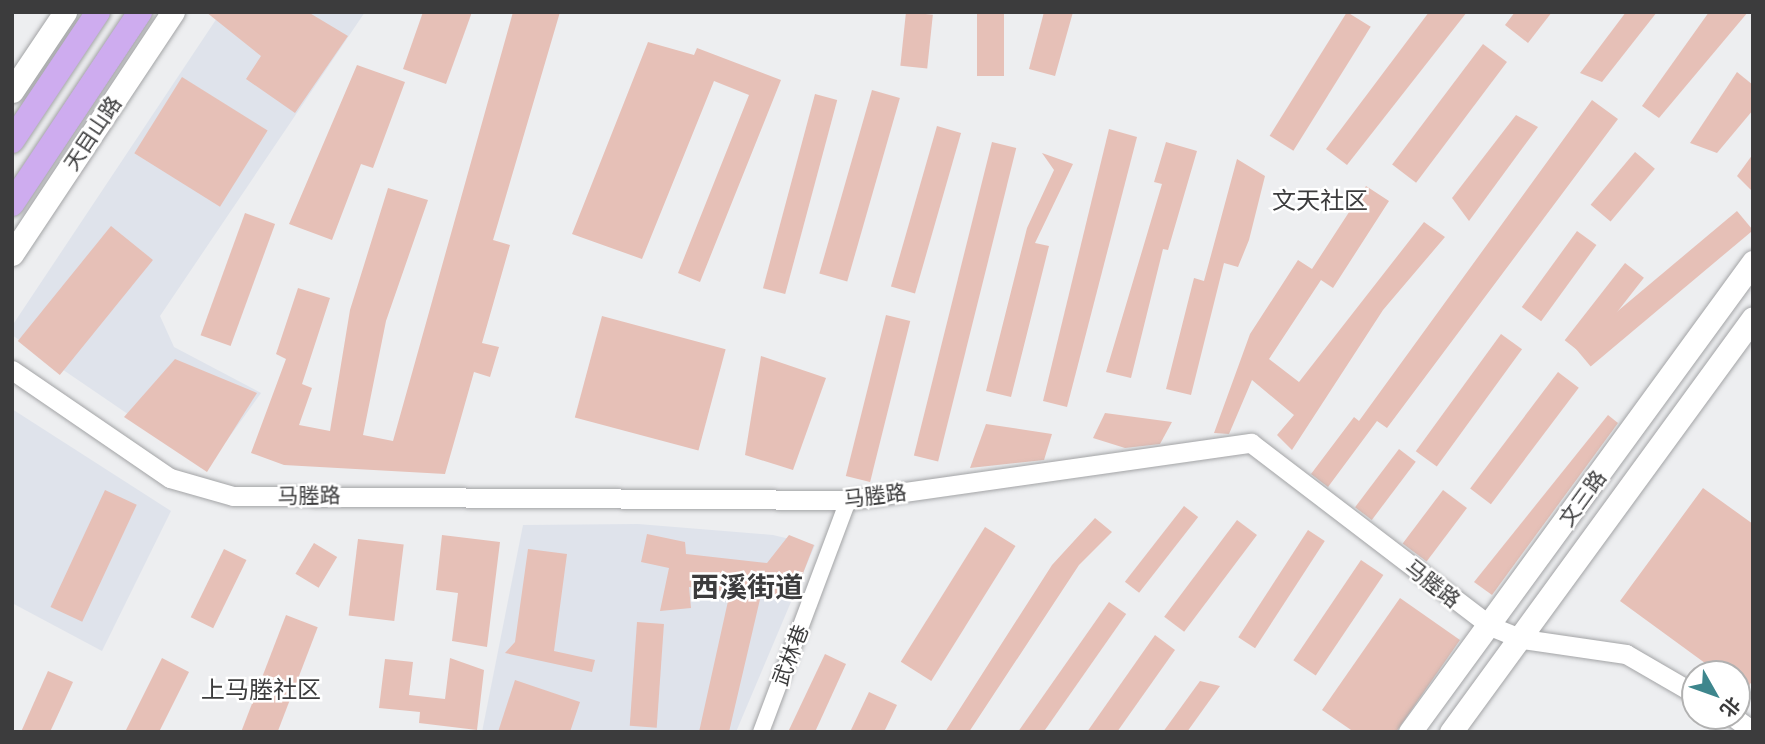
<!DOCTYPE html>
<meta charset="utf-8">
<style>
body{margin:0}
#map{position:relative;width:1765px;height:744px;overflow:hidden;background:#edeef0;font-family:"Golos Text","Noto Sans SC",sans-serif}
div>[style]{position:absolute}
.built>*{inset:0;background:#dfe3eb}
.building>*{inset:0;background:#e6c0b7;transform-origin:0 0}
.roads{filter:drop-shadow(0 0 2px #a3a4a6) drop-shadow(0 0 2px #a3a4a6)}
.minor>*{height:16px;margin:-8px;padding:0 8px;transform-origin:8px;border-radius:8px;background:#fff}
.tertiary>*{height:19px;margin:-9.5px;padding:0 9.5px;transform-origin:9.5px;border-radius:9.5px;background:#fff}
.secondary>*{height:23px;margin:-11.5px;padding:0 11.5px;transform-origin:11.5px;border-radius:11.5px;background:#fff}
.primary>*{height:24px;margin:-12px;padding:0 12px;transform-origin:12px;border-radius:12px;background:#ceacef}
span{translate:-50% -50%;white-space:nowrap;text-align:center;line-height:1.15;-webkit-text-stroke:5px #fff;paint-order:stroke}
.street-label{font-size:21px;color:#3c3c3d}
.quarter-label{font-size:24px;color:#3c3c3d}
.district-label{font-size:28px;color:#3c3c3d;font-weight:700}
.frame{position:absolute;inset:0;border:14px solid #3c3c3d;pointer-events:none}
.north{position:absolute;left:1681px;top:660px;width:70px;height:70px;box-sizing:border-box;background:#fff;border:2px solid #b1b1b1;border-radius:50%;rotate:130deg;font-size:19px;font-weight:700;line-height:28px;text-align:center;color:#3c3c3d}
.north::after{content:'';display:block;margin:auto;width:24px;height:32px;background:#3e868d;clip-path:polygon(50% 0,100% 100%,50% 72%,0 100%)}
</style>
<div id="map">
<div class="built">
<i style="clip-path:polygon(221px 12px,365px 12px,160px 316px,174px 347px,261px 393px,207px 468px,12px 335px,12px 326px)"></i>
<i style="clip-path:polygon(12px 409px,171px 511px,102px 651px,12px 603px)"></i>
<i style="clip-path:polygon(638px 524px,773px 535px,815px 545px,736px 732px,482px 732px,523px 525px)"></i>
</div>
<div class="building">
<i style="clip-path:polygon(206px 12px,308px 12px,348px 36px,295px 113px,246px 79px,261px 56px)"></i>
<i style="clip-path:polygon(423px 12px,472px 12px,446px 84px,403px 69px)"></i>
<i style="clip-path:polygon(513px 12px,560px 12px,493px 240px,510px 245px,482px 343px,499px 347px,490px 377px,474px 372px,445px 474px,284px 465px,251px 453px,286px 359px,276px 354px,298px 288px,330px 298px,302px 384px,312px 388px,299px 425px,330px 431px,350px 310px,388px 188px,428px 200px,386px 321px,363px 435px,393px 441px)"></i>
<i style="left:906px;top:12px;width:27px;height:54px;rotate:6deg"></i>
<i style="left:977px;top:12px;width:27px;height:64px"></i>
<i style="clip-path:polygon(1044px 12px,1073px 12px,1055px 76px,1029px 69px)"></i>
<i style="left:1347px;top:12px;width:28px;height:146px;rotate:32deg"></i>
<i style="clip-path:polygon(1429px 12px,1467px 12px,1347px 165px,1326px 149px)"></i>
<i style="clip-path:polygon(1515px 12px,1552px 12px,1528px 43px,1505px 25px)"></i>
<i style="clip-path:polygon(1626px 12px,1657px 12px,1602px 82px,1580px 73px)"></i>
<i style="clip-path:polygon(1709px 12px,1748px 12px,1659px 118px,1642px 106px)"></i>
<i style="clip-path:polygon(648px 42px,694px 55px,697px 48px,781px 80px,700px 282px,678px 273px,749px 95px,714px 81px,642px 259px,572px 234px)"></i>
<i style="left:1483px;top:44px;width:30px;height:151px;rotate:37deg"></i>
<i style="clip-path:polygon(357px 65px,405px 82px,373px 168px,361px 164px,332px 240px,289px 224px)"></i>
<i style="clip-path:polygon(1737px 72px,1753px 85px,1753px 110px,1717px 153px,1690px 143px)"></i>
<i style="left:182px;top:77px;width:101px;height:90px;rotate:32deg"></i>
<i style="left:872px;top:90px;width:29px;height:191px;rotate:16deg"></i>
<i style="left:815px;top:94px;width:23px;height:201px;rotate:15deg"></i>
<i style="clip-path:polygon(1592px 100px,1618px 119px,1387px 428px,1377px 421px,1328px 487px,1311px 474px,1354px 417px,1359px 421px)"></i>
<i style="clip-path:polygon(1516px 115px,1538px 127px,1469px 221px,1452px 198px)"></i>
<i style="left:937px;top:126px;width:25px;height:167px;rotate:16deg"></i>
<i style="clip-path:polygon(1109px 129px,1137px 137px,1067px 407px,1043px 401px)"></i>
<i style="left:992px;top:142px;width:25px;height:323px;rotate:14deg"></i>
<i style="clip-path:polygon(1166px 142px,1197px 151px,1168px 250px,1163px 249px,1131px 378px,1106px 372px,1162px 184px,1154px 182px)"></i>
<i style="left:1635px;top:152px;width:26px;height:69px;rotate:40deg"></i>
<i style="clip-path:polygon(1042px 153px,1073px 164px,1035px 243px,1049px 246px,1011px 397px,986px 391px,1027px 228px,1054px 170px)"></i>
<i style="clip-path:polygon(1753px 154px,1753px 192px,1737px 176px)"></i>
<i style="clip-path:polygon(1237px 159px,1265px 176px,1249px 240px,1238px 267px,1224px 263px,1191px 395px,1166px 389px,1194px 278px,1204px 281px)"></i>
<i style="clip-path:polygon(1366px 186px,1389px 201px,1333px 288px,1321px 280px,1269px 359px,1299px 382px,1424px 222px,1445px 237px,1383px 310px,1292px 450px,1277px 435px,1294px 415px,1252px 380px,1229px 434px,1214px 433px,1250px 334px,1298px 260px,1312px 269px)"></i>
<i style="left:1737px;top:211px;width:25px;height:212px;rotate:50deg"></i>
<i style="left:245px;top:213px;width:32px;height:130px;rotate:20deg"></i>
<i style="left:111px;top:226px;width:54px;height:148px;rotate:39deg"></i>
<i style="left:1577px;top:231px;width:24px;height:94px;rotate:36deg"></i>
<i style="left:1625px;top:263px;width:24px;height:98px;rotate:38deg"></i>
<i style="left:886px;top:315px;width:25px;height:166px;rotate:14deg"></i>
<i style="left:602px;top:316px;width:128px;height:105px;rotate:15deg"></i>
<i style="left:1501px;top:334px;width:26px;height:145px;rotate:36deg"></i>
<i style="clip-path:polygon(761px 356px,826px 378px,793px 470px,745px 455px)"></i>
<i style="clip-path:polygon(175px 359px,257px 393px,207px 472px,124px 417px)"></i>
<i style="left:1558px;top:372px;width:26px;height:146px;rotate:37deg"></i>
<i style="clip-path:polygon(1105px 413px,1172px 422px,1160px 444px,1125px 448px,1093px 438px)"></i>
<i style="clip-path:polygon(1608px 415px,1618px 423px,1492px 595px,1474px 582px)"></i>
<i style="clip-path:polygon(986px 424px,1052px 434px,1044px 460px,970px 468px)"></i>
<i style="left:1399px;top:449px;width:21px;height:73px;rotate:37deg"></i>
<i style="clip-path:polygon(1703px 488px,1753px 524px,1753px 680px,1737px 702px,1737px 674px,1720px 674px,1620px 601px)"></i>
<i style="left:105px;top:490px;width:35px;height:129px;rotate:25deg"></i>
<i style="left:1443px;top:490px;width:30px;height:67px;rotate:37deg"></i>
<i style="left:1184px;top:506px;width:18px;height:96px;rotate:38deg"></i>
<i style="clip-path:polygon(1095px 518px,1112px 532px,1079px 565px,969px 732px,945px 732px,1052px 565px)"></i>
<i style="left:1237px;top:520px;width:25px;height:121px;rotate:37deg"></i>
<i style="left:985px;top:527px;width:36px;height:159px;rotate:32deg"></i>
<i style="left:1308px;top:530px;width:20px;height:128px;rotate:33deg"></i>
<i style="clip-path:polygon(647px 534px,685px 542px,686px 554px,767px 563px,789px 535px,814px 545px,793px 599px,761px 595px,729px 732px,699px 732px,730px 592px,689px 587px,691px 608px,660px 611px,669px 568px,641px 562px)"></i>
<i style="clip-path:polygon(442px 535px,500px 542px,487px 647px,452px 641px,458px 593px,436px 590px)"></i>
<i style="left:358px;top:539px;width:46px;height:77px;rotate:7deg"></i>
<i style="left:314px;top:543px;width:27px;height:36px;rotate:31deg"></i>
<i style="left:224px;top:549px;width:25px;height:76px;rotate:26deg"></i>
<i style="clip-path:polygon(528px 549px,567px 554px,554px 651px,595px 660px,592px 672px,505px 653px,515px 642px)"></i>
<i style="left:1361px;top:560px;width:27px;height:121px;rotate:34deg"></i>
<i style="clip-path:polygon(1400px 598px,1460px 640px,1396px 732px,1354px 732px,1322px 710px)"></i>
<i style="left:1109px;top:602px;width:21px;height:160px;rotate:35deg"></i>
<i style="left:286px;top:615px;width:34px;height:125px;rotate:21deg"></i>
<i style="left:637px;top:622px;width:27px;height:104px;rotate:4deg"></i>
<i style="clip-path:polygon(1155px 635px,1175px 650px,1117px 732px,1087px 732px)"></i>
<i style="clip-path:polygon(825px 654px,846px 664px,815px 732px,788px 732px)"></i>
<i style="clip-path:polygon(162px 658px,189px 672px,159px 732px,125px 732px)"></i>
<i style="clip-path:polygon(450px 658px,484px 670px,477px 730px,419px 723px,420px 712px,379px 708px,385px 659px,413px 662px,409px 695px,445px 699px)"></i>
<i style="clip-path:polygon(48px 671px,73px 682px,50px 732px,21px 732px)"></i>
<i style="clip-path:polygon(515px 680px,580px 702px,570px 732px,498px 732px)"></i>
<i style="clip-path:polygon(1200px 681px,1220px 686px,1187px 732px,1163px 732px)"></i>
<i style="clip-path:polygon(869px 692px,897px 705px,884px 732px,850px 732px)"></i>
</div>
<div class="roads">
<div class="minor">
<i style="left:761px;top:732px;width:248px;rotate:-69.4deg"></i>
</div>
<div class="tertiary">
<i style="left:12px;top:370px;width:191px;rotate:34.4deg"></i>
<i style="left:170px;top:478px;width:66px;rotate:15.9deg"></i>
<i style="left:233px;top:496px;width:615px;rotate:0.37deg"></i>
<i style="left:848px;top:500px;width:407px;rotate:-8.1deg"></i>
<i style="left:1251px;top:443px;width:301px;rotate:37.4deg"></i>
<i style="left:1490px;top:626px;width:35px;rotate:22deg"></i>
<i style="left:1523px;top:639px;width:104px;rotate:8.3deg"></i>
<i style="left:1626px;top:654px;width:80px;rotate:30.1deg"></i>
<i style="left:1732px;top:716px;width:26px;rotate:36deg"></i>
</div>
<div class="secondary">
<i style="left:12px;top:91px;width:95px;rotate:-56.1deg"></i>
<i style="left:12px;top:254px;width:291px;rotate:-56.4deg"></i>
<i style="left:1410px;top:732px;width:582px;rotate:-53.88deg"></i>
<i style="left:1451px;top:732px;width:512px;rotate:-53.89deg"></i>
</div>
<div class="primary">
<i style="left:12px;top:141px;width:155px;rotate:-56.3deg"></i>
<i style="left:12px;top:204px;width:231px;rotate:-56.3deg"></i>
</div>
</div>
<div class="street-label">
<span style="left:92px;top:133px;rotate:-56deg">天目山路</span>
<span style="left:309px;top:495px;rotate:-1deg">马塍路</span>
<span style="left:875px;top:495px;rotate:-7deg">马塍路</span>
<span style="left:1582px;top:498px;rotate:-54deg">文三路</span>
<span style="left:1433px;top:583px;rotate:38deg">马塍路</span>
<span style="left:790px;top:655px;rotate:-69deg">武林巷</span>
</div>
<div class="quarter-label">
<span style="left:1320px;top:200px">文天社区</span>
<span style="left:261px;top:689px">上马塍社区</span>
</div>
<div class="district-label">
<span style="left:747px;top:587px">西溪街道</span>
</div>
<div class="frame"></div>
<div class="north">北</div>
</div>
